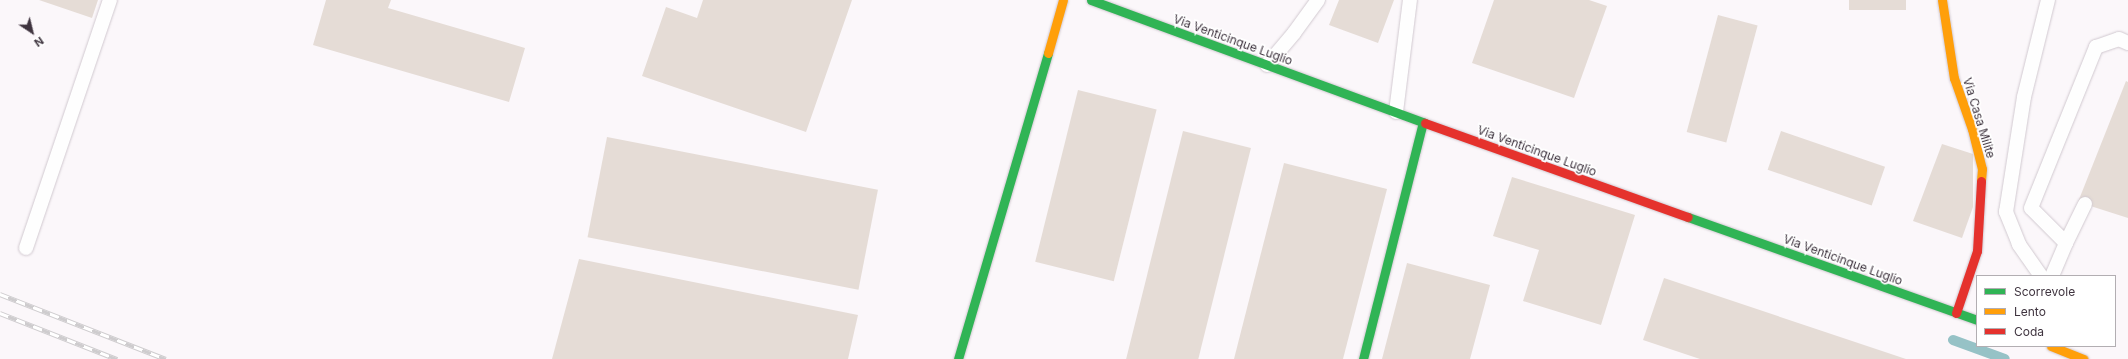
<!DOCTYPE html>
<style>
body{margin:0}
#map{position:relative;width:2128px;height:359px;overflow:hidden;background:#fbf7fa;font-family:Inter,sans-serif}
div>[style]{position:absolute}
.stream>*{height:10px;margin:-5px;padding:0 5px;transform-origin:5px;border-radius:5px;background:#96c2c6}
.building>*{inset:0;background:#e5dcd6;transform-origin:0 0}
.roads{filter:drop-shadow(0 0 1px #d1c9d0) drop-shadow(0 0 1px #d1c9d0)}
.lane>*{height:14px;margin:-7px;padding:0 7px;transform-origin:7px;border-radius:7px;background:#fefefe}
.fast>*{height:9px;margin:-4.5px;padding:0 4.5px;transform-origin:4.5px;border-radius:4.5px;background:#30b455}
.slow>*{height:9px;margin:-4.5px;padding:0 4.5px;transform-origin:4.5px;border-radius:4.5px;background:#ff9f0a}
.jam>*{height:9px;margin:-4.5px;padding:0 4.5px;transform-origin:4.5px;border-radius:4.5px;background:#e5322d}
.rail>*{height:4.5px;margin-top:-2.25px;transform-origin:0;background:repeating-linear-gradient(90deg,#fff 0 9px,#ceccce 0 18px);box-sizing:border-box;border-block:1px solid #ceccce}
span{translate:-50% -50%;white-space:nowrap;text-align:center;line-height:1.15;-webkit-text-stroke:3.5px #fff;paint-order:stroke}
.street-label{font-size:12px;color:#3f343f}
.legend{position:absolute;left:1976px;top:275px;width:140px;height:72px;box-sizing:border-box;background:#fff;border:1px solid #b2aeb2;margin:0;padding:5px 7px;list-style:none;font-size:12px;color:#3f343f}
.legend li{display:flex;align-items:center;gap:8px;height:20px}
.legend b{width:20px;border:1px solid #b2aeb2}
.north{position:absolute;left:12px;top:12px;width:40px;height:40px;-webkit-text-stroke:3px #fff;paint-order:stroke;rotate:145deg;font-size:11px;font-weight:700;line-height:16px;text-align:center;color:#3f343f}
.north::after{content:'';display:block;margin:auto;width:14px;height:18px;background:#3f343f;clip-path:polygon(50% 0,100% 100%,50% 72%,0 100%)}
</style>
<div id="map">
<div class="stream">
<i style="left:1953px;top:340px;width:55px;rotate:20.1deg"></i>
</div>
<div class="building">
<i style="clip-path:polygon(39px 0,98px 0,92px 18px)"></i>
<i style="clip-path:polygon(326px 0,391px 0,388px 8px,525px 48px,509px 102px,313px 45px)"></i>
<i style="clip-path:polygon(703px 0,852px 0,806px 132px,642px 76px,666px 7px,697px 18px)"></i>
<i style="clip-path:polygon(1339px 0,1394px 0,1378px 43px,1329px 25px)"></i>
<i style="clip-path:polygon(1494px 0,1589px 0,1607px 6px,1574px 98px,1472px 63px)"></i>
<i style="left:1849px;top:0;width:57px;height:10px"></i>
<i style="left:1718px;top:15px;width:41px;height:121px;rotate:15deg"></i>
<i style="clip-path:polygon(2126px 81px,2128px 82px,2128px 218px,2078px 202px)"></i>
<i style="left:1078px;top:90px;width:81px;height:177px;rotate:14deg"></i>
<i style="left:1183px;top:131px;width:70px;height:236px;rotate:14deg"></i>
<i style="left:1781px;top:131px;width:110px;height:41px;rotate:19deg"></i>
<i style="left:607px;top:137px;width:276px;height:102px;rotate:11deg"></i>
<i style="clip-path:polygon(1942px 144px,1973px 154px,1973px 207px,1962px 238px,1913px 221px)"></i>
<i style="clip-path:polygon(1284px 163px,1387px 189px,1343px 359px,1234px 359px)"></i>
<i style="clip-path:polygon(1512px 177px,1635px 215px,1601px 325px,1523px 301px,1539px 250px,1493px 236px)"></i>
<i style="clip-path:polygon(579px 259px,858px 315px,848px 359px,552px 359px)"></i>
<i style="clip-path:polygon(1407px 263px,1490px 285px,1470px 359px,1382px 359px)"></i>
<i style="clip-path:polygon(1664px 278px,1906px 359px,1700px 359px,1643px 340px)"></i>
</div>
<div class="roads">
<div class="lane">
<i style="left:1267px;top:65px;width:42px;rotate:-49.8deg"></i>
<i style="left:1294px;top:33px;width:41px;rotate:-54deg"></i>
<i style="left:1396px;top:112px;width:113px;rotate:-82.9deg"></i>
<i style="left:2085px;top:204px;width:43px;rotate:116deg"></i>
<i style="left:2066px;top:243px;width:49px;rotate:-135deg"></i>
<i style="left:2031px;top:208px;width:174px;rotate:-68deg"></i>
<i style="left:2096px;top:47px;width:24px;rotate:-19deg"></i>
<i style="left:2119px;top:39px;width:10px;rotate:24deg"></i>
<i style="left:26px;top:248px;width:262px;rotate:-71.3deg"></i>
<i style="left:2041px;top:276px;width:39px;rotate:-125deg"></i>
<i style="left:2019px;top:244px;width:35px;rotate:-112deg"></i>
<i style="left:2006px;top:212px;width:116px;rotate:-81.1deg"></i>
<i style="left:2024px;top:97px;width:100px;rotate:-76.1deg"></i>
<i style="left:2052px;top:276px;width:36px;rotate:-67deg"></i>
</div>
<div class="fast">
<i style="left:1091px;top:0;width:356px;rotate:20.2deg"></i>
<i style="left:1688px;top:217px;width:307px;rotate:19.6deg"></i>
<i style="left:958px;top:359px;width:319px;rotate:-73.6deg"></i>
<i style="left:1363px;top:359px;width:244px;rotate:-75.8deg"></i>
</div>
<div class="slow">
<i style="left:1942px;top:0;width:79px;rotate:81.3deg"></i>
<i style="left:1954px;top:78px;width:54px;rotate:70.6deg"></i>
<i style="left:1972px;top:129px;width:41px;rotate:76deg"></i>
<i style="left:1982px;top:169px;width:12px;rotate:95deg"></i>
<i style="left:1048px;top:53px;width:55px;rotate:-74.2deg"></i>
<i style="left:2051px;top:346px;width:35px;rotate:22deg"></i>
</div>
<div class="jam">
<i style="left:1425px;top:123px;width:279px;rotate:19.7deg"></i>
<i style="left:1956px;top:313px;width:65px;rotate:-71.3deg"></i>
<i style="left:1977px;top:251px;width:70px;rotate:-86.7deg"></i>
</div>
</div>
<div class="rail">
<i style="left:0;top:294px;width:178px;rotate:21.4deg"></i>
<i style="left:0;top:313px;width:126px;rotate:21.5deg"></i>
</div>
<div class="street-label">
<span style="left:1233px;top:40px;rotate:20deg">Via Venticinque Luglio</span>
<span style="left:1979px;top:118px;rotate:73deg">Via Casa Milite</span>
<span style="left:1537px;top:151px;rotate:20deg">Via Venticinque Luglio</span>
<span style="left:1843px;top:260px;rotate:20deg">Via Venticinque Luglio</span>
</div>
<ul class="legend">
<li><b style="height:5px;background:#30b455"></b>Scorrevole</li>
<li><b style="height:5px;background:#ff9f0a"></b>Lento</li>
<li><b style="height:5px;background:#e5322d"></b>Coda</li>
</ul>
<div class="north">N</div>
</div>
